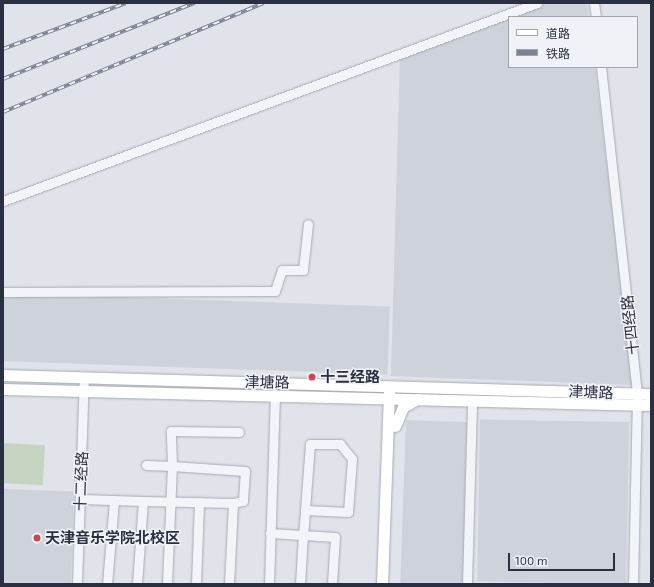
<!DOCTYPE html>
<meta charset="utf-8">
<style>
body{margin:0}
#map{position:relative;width:654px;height:587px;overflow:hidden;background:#e0e3e9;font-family:"Exo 2","Noto Sans SC",sans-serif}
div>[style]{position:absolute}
.built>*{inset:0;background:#ced2db;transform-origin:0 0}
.green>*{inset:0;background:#c5d3c1;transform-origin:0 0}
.roads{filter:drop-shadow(0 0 1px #a5aab3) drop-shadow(0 0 1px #a5aab3)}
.minor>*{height:9px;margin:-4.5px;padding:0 4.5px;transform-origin:4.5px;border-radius:4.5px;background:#f3f4f7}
.major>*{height:11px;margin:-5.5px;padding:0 5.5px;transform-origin:5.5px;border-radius:5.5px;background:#fff}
.rail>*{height:3.5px;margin-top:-1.75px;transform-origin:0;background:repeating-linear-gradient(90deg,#f0f2f7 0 6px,#7a8293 0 12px);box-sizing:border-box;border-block:1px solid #7a8293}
.dots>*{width:11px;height:11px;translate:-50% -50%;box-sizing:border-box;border:2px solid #f0f2f7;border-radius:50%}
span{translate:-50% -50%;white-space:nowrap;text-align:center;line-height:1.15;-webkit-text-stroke:3px #f0f2f7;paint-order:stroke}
.street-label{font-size:15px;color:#293041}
.poi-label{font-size:15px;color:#293041;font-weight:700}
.left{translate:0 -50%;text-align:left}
.frame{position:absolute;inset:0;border:4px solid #293041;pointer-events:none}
.legend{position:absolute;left:508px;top:16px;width:130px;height:52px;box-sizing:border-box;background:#f0f2f7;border:1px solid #a0a4ae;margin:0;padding:5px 7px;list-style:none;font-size:12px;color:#293041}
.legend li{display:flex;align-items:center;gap:8px;height:20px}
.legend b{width:20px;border:1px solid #a0a4ae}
.scale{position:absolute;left:508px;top:553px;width:107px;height:18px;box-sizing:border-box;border:2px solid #293041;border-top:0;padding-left:5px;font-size:12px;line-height:14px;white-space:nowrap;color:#293041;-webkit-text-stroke:3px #f0f2f7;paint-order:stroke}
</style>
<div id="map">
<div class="built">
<i style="clip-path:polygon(553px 3px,587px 3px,589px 17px,509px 17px,509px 67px,595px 67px,633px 385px,391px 376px,400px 56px,540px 5px)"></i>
<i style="left:3px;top:293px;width:387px;height:68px;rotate:2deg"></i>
<i style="left:406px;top:420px;width:71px;height:164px;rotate:2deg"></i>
<i style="left:629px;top:422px;width:162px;height:149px;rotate:91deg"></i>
<i style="left:3px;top:489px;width:71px;height:95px;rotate:2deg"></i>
</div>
<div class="green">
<i style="left:3px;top:443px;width:42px;height:40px;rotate:3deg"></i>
</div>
<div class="roads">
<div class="minor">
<i style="left:594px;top:3px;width:14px;rotate:82deg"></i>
<i style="left:601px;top:67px;width:329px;rotate:83.7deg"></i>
<i style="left:637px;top:394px;width:190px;rotate:91.2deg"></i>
<i style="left:3px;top:201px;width:570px;rotate:-20.34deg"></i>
<i style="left:3px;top:292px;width:272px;rotate:-0.2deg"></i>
<i style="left:275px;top:291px;width:22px;rotate:-72deg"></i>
<i style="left:282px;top:270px;width:21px"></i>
<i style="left:303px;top:270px;width:46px;rotate:-83.8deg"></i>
<i style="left:146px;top:465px;width:26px;rotate:2deg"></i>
<i style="left:172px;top:466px;width:35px;rotate:-92deg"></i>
<i style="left:171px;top:431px;width:68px;rotate:0.8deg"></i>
<i style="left:81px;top:499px;width:62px;rotate:1.8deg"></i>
<i style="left:270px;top:533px;width:65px;rotate:3.5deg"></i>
<i style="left:335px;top:537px;width:47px;rotate:93.7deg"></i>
<i style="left:77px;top:584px;width:206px;rotate:-88.1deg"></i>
<i style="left:107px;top:584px;width:84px;rotate:-85.2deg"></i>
<i style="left:137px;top:584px;width:83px;rotate:-85.9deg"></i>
<i style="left:143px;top:501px;width:90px;rotate:1.3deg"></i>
<i style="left:233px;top:503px;width:81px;rotate:92.8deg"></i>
<i style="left:167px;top:584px;width:118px;rotate:-87.6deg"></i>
<i style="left:172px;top:466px;width:73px;rotate:3.9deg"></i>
<i style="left:245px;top:471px;width:30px;rotate:94deg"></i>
<i style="left:243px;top:501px;width:10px;rotate:169deg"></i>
<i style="left:196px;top:584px;width:82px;rotate:-87.9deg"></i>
<i style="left:269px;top:584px;width:190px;rotate:-88.2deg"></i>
<i style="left:300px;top:584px;width:49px;rotate:-86.5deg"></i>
<i style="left:303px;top:535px;width:25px;rotate:-85deg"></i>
<i style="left:305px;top:510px;width:66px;rotate:-85.7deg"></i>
<i style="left:310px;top:444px;width:30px"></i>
<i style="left:340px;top:444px;width:19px;rotate:51deg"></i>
<i style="left:352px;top:459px;width:53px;rotate:94.3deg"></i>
<i style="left:348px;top:512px;width:43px;rotate:-177.3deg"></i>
<i style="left:467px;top:584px;width:184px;rotate:-88.4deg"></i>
</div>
<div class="major">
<i style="left:3px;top:375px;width:648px;rotate:1.68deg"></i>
<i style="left:3px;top:389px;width:648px;rotate:1.41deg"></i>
<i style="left:395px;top:426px;width:21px;rotate:-67deg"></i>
<i style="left:403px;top:407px;width:16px;rotate:-30deg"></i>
<i style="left:382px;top:584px;width:193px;rotate:-87.9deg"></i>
</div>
</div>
<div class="rail">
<i style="left:3px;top:49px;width:131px;rotate:-20.5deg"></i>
<i style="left:3px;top:79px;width:206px;rotate:-21.7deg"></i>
<i style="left:3px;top:112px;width:282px;rotate:-22.7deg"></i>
</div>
<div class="dots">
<i style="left:312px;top:377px;background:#ce4655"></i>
<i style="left:37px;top:538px;background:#ce4655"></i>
</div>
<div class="street-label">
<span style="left:630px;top:325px;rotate:-96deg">十四经路</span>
<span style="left:267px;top:382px;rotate:1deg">津塘路</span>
<span style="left:591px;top:392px;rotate:2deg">津塘路</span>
<span style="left:81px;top:481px;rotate:-88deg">十二经路</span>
</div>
<div class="poi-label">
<span class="left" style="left:320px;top:377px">十三经路</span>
<span class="left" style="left:45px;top:538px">天津音乐学院北校区</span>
</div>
<div class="frame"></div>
<ul class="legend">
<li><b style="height:5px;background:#fff"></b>道路</li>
<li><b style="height:5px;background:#7a8293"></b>铁路</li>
</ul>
<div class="scale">100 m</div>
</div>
